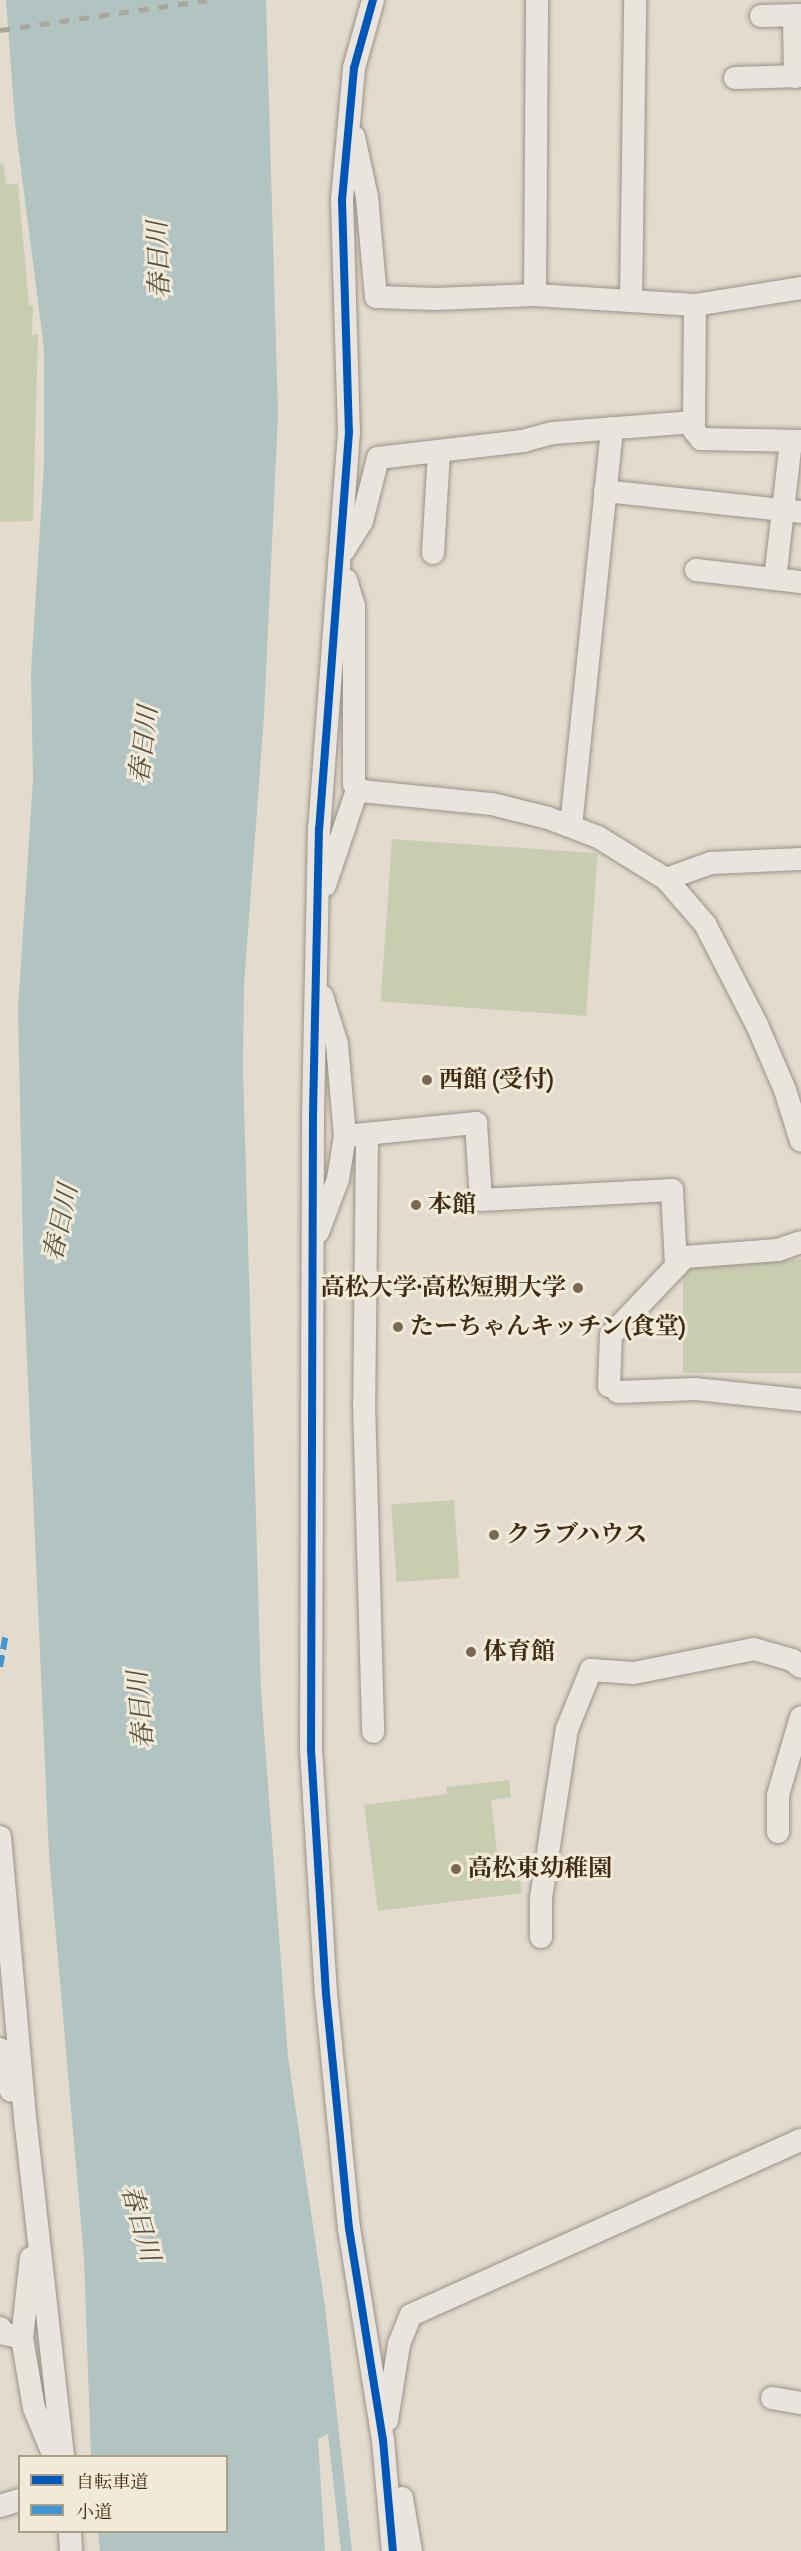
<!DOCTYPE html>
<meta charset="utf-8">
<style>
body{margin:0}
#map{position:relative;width:801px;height:2551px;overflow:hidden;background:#e3dbcd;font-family:"IM FELL Great Primer","Noto Serif JP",serif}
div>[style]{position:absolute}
.green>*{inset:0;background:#c9cdb0;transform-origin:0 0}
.water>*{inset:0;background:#b1c4c2}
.roads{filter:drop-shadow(0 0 2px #999287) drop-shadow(0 0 2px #999287)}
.minor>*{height:22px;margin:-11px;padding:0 11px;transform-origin:11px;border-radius:11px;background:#e9e5de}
.rail>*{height:4.5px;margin-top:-2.25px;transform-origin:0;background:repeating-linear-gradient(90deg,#aaa59d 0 10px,transparent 0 20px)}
.quiet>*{height:6px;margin-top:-3px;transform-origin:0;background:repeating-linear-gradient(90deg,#3f96d3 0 12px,transparent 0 18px)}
.cycleway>*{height:8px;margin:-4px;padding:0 4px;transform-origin:4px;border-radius:4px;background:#0057b8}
.dots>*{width:16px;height:16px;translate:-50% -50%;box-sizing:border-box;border:3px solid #f2ead9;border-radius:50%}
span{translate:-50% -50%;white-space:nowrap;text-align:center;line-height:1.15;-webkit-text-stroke:6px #f2ead9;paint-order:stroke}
.poi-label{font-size:24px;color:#402c12;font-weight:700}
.left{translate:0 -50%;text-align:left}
.right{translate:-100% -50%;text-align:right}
.water-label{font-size:26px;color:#57503d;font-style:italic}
.legend{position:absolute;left:18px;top:2455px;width:210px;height:78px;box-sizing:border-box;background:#f2ead9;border:2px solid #ab9e89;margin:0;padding:8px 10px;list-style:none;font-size:18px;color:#402c12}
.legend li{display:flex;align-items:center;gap:12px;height:30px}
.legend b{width:30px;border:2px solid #ab9e89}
</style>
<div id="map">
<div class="green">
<i style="clip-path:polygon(3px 163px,6px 184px,18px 184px,29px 305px,33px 306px,32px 335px,38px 334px,33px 521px,0 522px,0 164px)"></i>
<i style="left:392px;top:839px;width:206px;height:163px;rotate:4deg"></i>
<i style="left:801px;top:1259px;width:114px;height:118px;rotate:90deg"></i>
<i style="left:454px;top:1500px;width:78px;height:63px;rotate:86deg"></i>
<i style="clip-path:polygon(509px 1780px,511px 1797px,491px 1800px,498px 1859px,517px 1858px,522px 1893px,378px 1911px,364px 1805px,447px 1794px,446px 1787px)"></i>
</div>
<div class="water">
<i style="clip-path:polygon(6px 0,266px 0,278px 414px,264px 716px,244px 985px,243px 1069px,261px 1690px,288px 2057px,325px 2307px,352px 2551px,341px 2551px,328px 2434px,318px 2439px,325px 2551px,100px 2551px,98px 2532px,226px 2532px,226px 2456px,91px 2456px,84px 2258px,49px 1855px,24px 1292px,18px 1009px,33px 779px,31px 672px,44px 464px,44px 349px,15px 122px)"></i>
</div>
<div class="roads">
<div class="minor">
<i style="left:373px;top:0;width:71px;rotate:105.6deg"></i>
<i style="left:354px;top:68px;width:132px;rotate:95.2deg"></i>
<i style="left:342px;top:199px;width:233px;rotate:88.3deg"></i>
<i style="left:349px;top:432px;width:397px;rotate:94.3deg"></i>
<i style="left:319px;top:828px;width:289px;rotate:91.2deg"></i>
<i style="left:313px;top:1117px;width:632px;rotate:90.18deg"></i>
<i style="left:311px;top:1749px;width:245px;rotate:86.5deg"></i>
<i style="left:326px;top:1994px;width:235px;rotate:84.4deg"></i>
<i style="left:349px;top:2228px;width:215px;rotate:80.9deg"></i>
<i style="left:383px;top:2440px;width:111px;rotate:84.9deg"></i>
<i style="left:794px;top:15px;width:62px;rotate:89.1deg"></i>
<i style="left:761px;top:16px;width:40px;rotate:-1.4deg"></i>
<i style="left:735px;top:78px;width:66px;rotate:-1.7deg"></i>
<i style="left:354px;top:137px;width:61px;rotate:77.8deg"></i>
<i style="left:367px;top:197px;width:100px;rotate:84.9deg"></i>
<i style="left:376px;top:297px;width:60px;rotate:1.9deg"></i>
<i style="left:436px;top:299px;width:99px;rotate:-2.3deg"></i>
<i style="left:535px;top:295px;width:160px;rotate:3.6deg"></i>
<i style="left:695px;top:305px;width:107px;rotate:-9.1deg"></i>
<i style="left:535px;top:295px;width:295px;rotate:-89.6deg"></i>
<i style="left:631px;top:301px;width:301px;rotate:-89.2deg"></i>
<i style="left:695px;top:305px;width:125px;rotate:90.5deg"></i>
<i style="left:694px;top:430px;width:11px;rotate:52deg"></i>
<i style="left:701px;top:439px;width:100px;rotate:1.1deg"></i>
<i style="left:791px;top:441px;width:139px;rotate:96.6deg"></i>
<i style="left:775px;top:579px;width:26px;rotate:7deg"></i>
<i style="left:605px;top:491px;width:197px;rotate:6.1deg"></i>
<i style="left:344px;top:550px;width:34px;rotate:-58deg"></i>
<i style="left:362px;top:521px;width:65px;rotate:-75.7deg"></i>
<i style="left:378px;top:458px;width:146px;rotate:-6.7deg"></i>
<i style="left:523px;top:441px;width:31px;rotate:-15deg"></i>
<i style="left:553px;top:433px;width:141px;rotate:-4.5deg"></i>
<i style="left:433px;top:553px;width:102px;rotate:-86.6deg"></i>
<i style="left:696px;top:570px;width:80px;rotate:6.5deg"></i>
<i style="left:346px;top:580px;width:27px;rotate:73deg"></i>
<i style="left:354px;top:606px;width:178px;rotate:90deg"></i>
<i style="left:354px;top:784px;width:10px;rotate:45deg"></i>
<i style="left:361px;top:791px;width:132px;rotate:5.7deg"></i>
<i style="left:492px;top:804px;width:58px;rotate:14deg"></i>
<i style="left:548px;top:818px;width:53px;rotate:20.8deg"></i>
<i style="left:598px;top:837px;width:80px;rotate:31.7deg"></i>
<i style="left:666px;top:879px;width:60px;rotate:49.1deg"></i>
<i style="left:705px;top:924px;width:114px;rotate:62.8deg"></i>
<i style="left:757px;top:1025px;width:71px;rotate:66.7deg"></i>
<i style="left:785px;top:1090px;width:53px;rotate:72.6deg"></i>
<i style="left:571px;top:826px;width:400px;rotate:-84.1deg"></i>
<i style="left:666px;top:879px;width:48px;rotate:-19.6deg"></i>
<i style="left:711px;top:863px;width:90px;rotate:-2.5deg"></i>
<i style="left:325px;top:885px;width:103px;rotate:-71.4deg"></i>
<i style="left:345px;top:1136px;width:132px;rotate:-5.7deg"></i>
<i style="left:476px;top:1123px;width:77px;rotate:86.3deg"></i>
<i style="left:481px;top:1200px;width:191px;rotate:-3deg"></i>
<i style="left:672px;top:1190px;width:75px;rotate:86.9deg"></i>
<i style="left:367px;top:1136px;width:267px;rotate:90.6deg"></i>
<i style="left:364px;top:1403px;width:329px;rotate:88.4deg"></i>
<i style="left:318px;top:1232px;width:57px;rotate:-69.3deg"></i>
<i style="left:338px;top:1179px;width:44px;rotate:-80.8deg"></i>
<i style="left:345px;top:1136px;width:92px;rotate:-95deg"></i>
<i style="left:337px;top:1044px;width:50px;rotate:-107.4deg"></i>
<i style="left:609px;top:1386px;width:51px;rotate:-87.8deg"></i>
<i style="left:611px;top:1335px;width:108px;rotate:-46.5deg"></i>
<i style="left:685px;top:1257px;width:93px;rotate:-4.3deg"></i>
<i style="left:778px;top:1250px;width:24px;rotate:-19deg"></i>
<i style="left:618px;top:1392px;width:78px;rotate:-2.2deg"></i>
<i style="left:696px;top:1389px;width:106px;rotate:6deg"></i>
<i style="left:778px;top:1832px;width:37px;rotate:-90deg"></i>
<i style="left:778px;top:1795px;width:81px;rotate:-73.6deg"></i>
<i style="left:0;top:1837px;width:290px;rotate:84.9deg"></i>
<i style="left:26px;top:2126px;width:332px;rotate:83.6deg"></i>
<i style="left:541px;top:1937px;width:39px;rotate:-90deg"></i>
<i style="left:541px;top:1898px;width:171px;rotate:-81.3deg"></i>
<i style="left:567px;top:1729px;width:64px;rotate:-67.9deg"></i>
<i style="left:591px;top:1670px;width:43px;rotate:4deg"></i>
<i style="left:634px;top:1673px;width:122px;rotate:-11.3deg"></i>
<i style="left:754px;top:1649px;width:40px;rotate:16deg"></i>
<i style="left:792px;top:1660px;width:11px;rotate:38deg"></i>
<i style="left:0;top:2049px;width:43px;rotate:75.3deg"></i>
<i style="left:31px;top:2258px;width:81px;rotate:96.4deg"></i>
<i style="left:22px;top:2338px;width:71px;rotate:80.3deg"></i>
<i style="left:34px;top:2408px;width:52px;rotate:67.4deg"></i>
<i style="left:0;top:2328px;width:8px;rotate:50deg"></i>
<i style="left:5px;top:2334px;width:17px;rotate:13deg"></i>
<i style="left:772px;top:2398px;width:29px;rotate:10deg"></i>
<i style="left:387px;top:2420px;width:77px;rotate:-81deg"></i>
<i style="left:399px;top:2344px;width:31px;rotate:-68deg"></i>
<i style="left:411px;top:2315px;width:427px;rotate:-24.2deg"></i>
<i style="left:402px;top:2498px;width:54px;rotate:80.4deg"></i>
<i style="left:0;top:2506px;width:21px;rotate:-17deg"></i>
<i style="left:70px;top:2532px;width:19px;rotate:87deg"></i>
</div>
</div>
<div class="rail">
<i style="left:0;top:30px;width:209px;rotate:-8.2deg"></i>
</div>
<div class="quiet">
<i style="left:0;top:1667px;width:35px;rotate:-80deg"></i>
</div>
<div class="cycleway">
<i style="left:373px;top:0;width:71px;rotate:105.6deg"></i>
<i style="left:354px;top:68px;width:132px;rotate:95.2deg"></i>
<i style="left:342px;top:199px;width:233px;rotate:88.3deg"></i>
<i style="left:349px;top:432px;width:397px;rotate:94.3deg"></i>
<i style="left:319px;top:828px;width:289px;rotate:91.2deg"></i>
<i style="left:313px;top:1117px;width:632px;rotate:90.18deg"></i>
<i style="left:311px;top:1749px;width:245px;rotate:86.5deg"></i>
<i style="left:326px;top:1994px;width:235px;rotate:84.4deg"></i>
<i style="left:349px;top:2228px;width:215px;rotate:80.9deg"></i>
<i style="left:383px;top:2440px;width:111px;rotate:84.9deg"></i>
</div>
<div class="dots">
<i style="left:427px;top:1080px;background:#796953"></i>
<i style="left:416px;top:1205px;background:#796953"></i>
<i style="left:578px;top:1288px;background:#796953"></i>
<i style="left:398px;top:1327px;background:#796953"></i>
<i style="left:494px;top:1535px;background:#796953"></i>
<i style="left:471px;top:1652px;background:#796953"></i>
<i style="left:456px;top:1869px;background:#796953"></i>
</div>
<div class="poi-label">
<span class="left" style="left:439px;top:1080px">西館 (受付)</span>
<span class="left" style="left:428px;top:1205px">本館</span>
<span class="right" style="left:566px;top:1288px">高松大学·高松短期大学</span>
<span class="left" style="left:410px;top:1327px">たーちゃんキッチン(食堂)</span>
<span class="left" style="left:506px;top:1535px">クラブハウス</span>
<span class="left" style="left:483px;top:1652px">体育館</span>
<span class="left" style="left:468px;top:1869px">高松東幼稚園</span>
</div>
<div class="water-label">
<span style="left:159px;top:260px;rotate:-92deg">春日川</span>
<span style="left:144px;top:745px;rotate:-83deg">春日川</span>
<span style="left:61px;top:1223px;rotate:-78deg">春日川</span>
<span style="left:141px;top:1710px;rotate:-95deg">春日川</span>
<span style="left:140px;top:2223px;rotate:74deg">春日川</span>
</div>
<ul class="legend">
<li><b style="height:8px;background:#0057b8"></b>自転車道</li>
<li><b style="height:8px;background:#3f96d3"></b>小道</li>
</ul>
</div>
